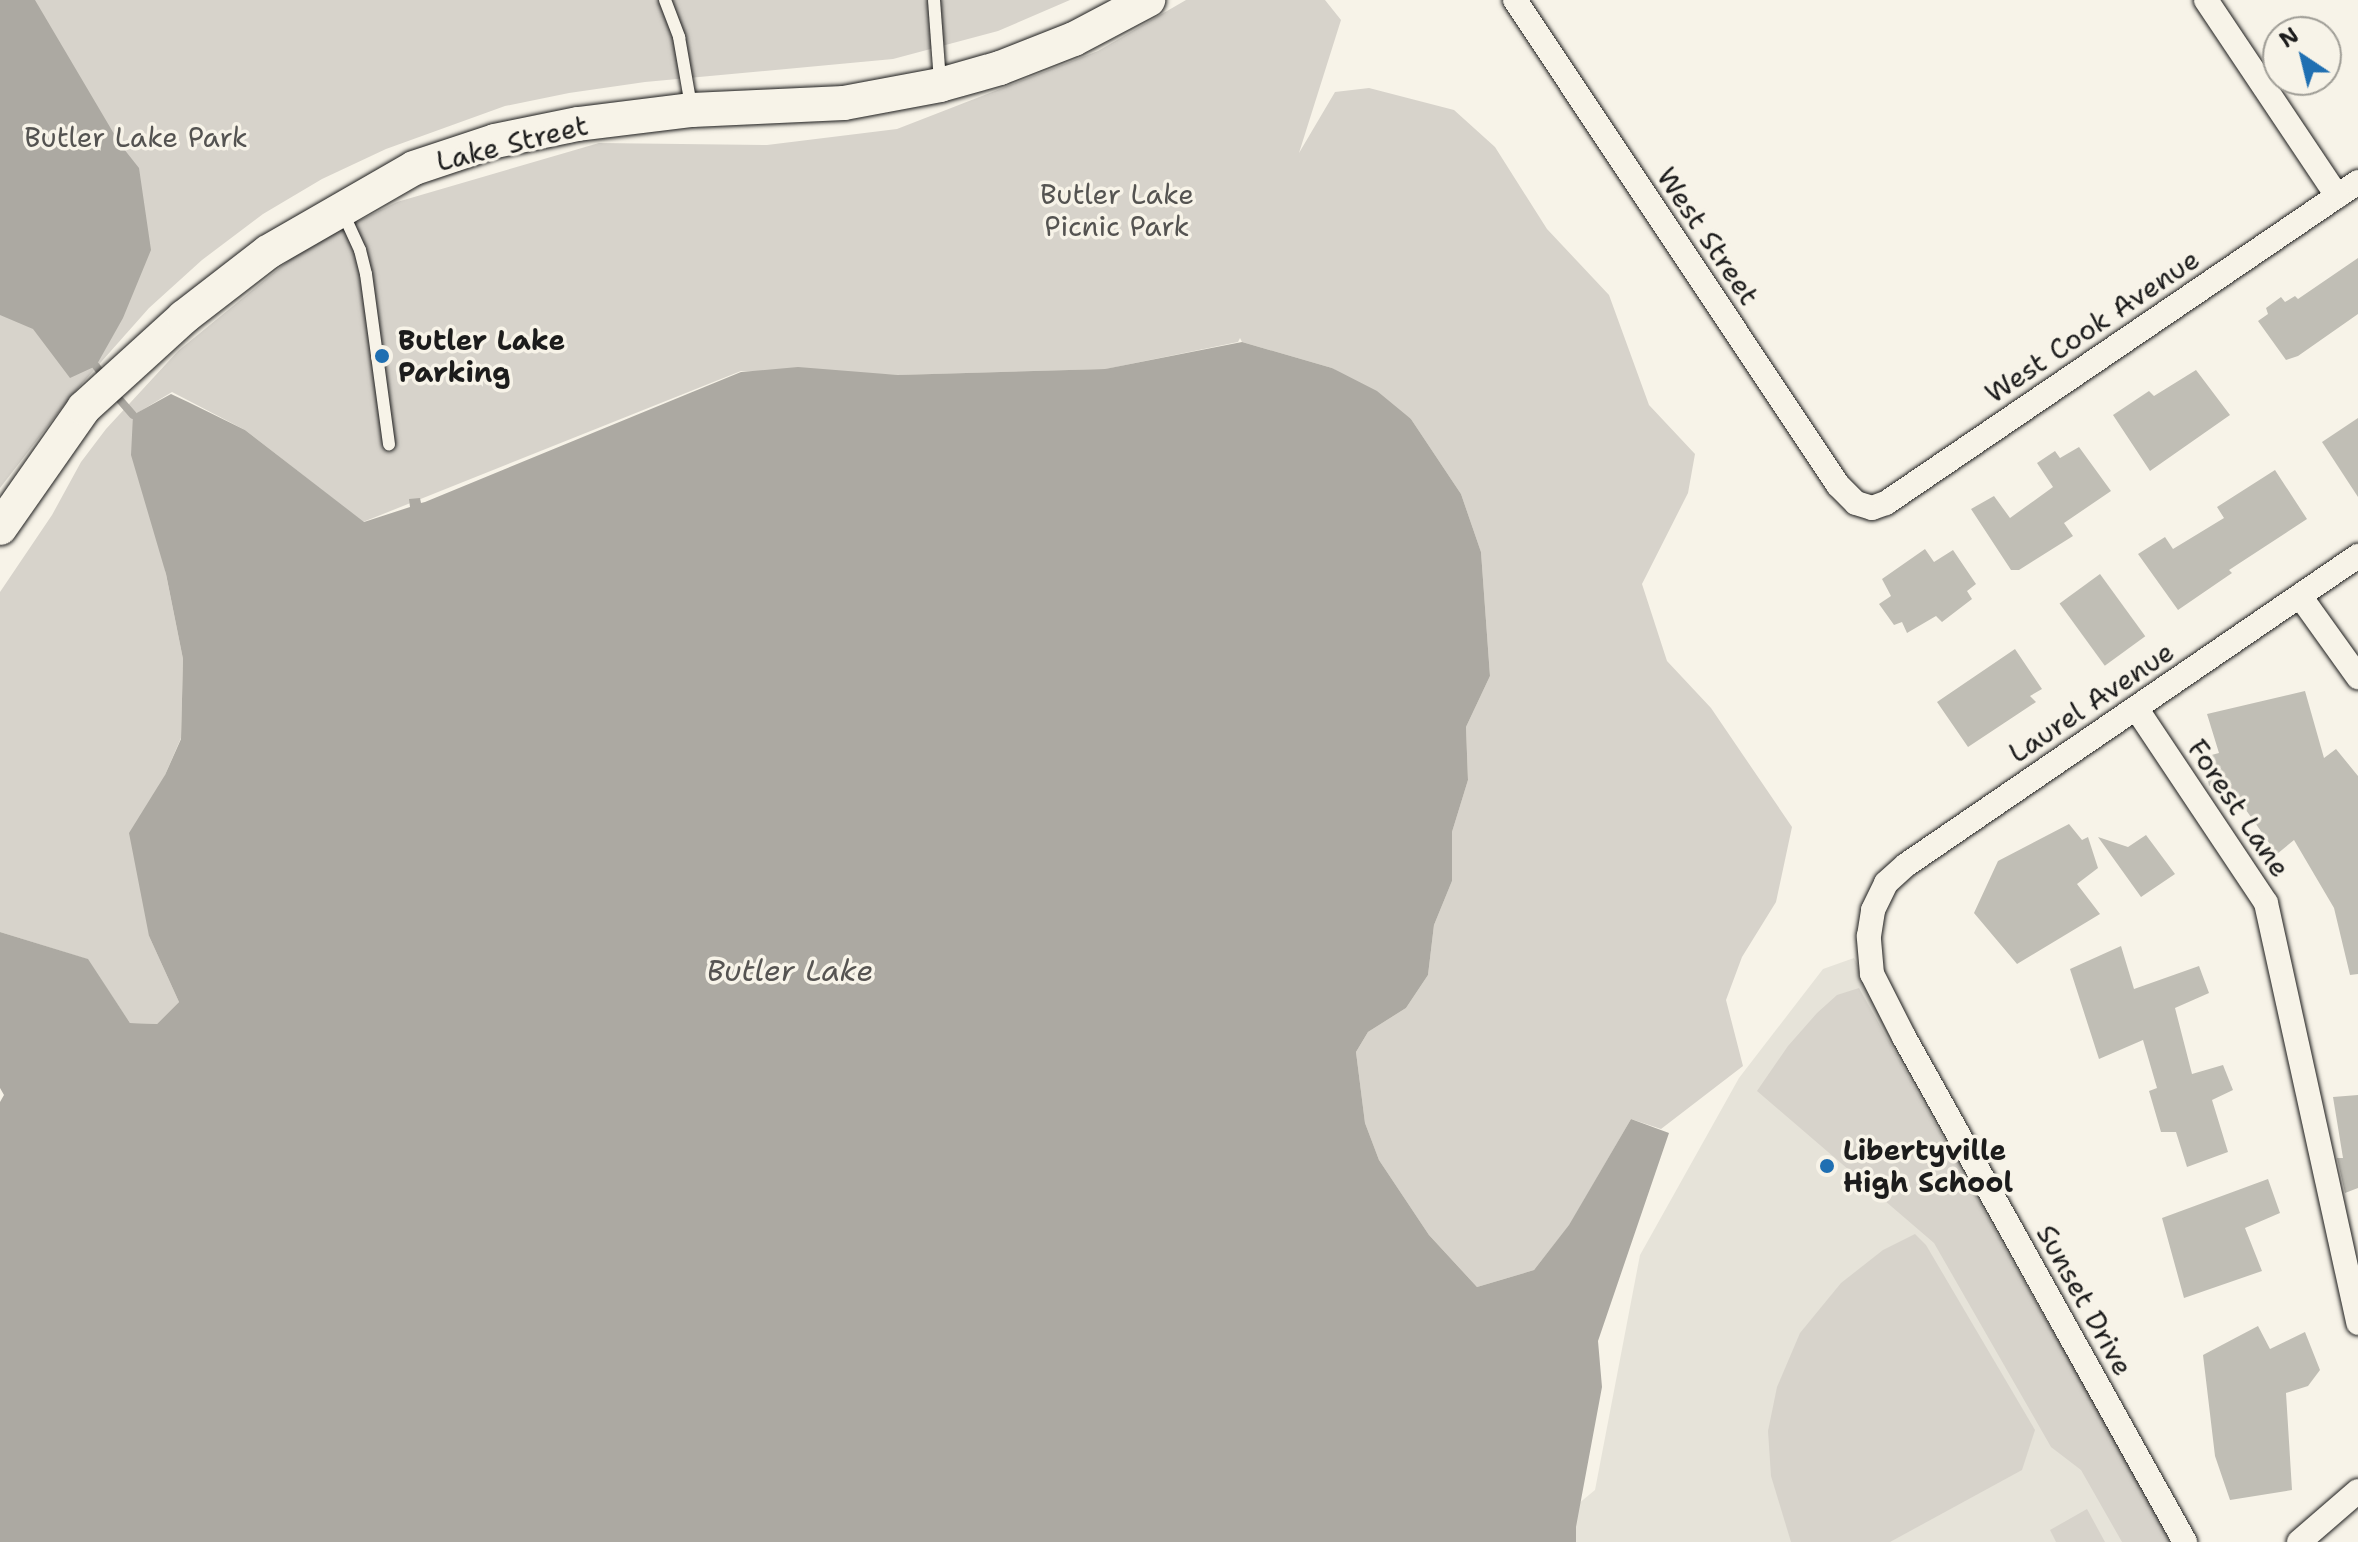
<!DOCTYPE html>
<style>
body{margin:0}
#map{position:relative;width:2358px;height:1542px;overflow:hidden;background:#f7f3e8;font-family:"Shantell Sans",sans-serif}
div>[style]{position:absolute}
.built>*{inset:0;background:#e6e3d9}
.green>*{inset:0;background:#d7d3cb}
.water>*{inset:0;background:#aca9a2}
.stream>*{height:8px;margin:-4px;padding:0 4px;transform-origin:4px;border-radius:4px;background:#aca9a2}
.building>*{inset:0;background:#c0beb5;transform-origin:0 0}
.roads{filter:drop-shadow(0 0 2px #1c1c1c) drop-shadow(0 0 2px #1c1c1c)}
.lane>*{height:12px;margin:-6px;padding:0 6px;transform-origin:6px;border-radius:6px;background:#f7f3e8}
.street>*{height:24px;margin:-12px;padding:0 12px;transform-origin:12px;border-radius:12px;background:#f7f3e8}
.secondary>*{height:34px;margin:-17px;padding:0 17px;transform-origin:17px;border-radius:17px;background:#f7f3e8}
.dots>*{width:22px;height:22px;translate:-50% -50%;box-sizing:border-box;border:4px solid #f7f3e8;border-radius:50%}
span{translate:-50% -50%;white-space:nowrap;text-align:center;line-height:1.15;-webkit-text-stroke:7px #f7f3e8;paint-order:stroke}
.park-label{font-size:28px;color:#545351}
.street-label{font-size:28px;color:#1c1c1c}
.poi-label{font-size:28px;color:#1c1c1c;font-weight:700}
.left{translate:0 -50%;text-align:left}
.water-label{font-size:30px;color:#565452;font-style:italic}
.north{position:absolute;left:2262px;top:16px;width:80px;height:80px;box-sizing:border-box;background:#f7f3e8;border:2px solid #9f9d96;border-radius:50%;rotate:325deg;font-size:22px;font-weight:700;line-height:32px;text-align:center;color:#1c1c1c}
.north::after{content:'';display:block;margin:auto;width:28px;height:36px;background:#1f6fb2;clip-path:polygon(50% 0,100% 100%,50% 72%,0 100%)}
</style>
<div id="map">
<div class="built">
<i style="clip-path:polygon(1854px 958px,2163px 1542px,1532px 1542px,1595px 1490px,1640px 1255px,1739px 1078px,1823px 969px)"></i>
</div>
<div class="green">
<i style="clip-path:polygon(0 0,1070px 0,998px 31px,893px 59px,645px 82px,569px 93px,505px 106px,386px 149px,322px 179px,263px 214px,202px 260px,149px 308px,71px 396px,0 488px)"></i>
<i style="clip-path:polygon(1186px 0,1325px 0,1341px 20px,1299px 153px,1335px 92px,1369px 88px,1454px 110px,1495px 147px,1547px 229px,1609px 295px,1649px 405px,1695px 454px,1688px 493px,1642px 584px,1667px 661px,1711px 708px,1792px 827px,1776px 902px,1742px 957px,1726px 1000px,1743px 1066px,1661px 1129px,1631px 1119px,1569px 1226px,1534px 1270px,1477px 1287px,1429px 1235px,1379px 1160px,1365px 1123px,1356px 1052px,1368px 1032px,1406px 1008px,1428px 975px,1434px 925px,1452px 881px,1452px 832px,1468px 780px,1466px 727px,1490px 676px,1481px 552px,1461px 494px,1411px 419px,1332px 368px,1242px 342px,1240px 338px,1238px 342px,1106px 369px,900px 375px,741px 371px,363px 522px,245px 430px,172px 392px,134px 415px,183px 659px,181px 738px,165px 775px,149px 936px,179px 1002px,157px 1024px,130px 1023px,87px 959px,0 932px,0 592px,52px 515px,81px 462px,106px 429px,178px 351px,304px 248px,397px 202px,599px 143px,767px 145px,897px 129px,1098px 51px)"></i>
<i style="clip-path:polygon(1859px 988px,2009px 1256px,2131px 1464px,2170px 1542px,2122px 1542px,2081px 1470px,2051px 1447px,1934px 1243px,1757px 1091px,1788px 1046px,1817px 1013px,1837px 995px)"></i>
<i style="clip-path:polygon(1915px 1234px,1926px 1245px,2035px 1430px,2022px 1470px,1890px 1542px,1791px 1542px,1771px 1476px,1768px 1431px,1777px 1387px,1800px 1333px,1841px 1283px,1883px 1250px)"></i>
<i style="clip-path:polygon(2087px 1509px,2105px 1542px,2056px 1542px,2050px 1530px)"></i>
</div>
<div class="water">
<i style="clip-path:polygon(0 0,35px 0,120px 144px,139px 168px,151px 250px,123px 318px,96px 366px,70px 378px,33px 329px,0 315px)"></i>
<i style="clip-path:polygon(1242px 342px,1332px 368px,1377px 391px,1411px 419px,1461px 494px,1481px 552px,1490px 676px,1466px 727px,1468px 780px,1452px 832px,1452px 881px,1434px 925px,1428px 975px,1406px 1008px,1368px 1032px,1356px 1052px,1365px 1123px,1379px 1160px,1429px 1235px,1477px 1287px,1534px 1270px,1569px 1225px,1631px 1119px,1669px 1133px,1598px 1341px,1602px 1387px,1576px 1527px,1576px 1542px,0 1542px,0 1102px,4px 1095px,0 1088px,0 932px,88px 959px,130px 1023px,157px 1024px,179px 1002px,149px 936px,129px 833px,165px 775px,181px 739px,183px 659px,166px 574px,131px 455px,133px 415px,171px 394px,188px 402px,245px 430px,364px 522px,410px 507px,409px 499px,420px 498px,421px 503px,425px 502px,741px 372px,798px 367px,898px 375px,1105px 369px)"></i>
</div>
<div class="stream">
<i style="left:96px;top:366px;width:17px;rotate:54deg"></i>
<i style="left:113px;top:392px;width:30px;rotate:49deg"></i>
</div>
<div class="building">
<i style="clip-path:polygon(2358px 258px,2358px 314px,2298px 356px,2286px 360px,2258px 321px,2268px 314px,2266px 308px,2281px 297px,2285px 302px,2295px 296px,2298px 299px)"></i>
<i style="clip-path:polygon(2196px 370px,2230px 415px,2150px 471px,2113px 415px,2149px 391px,2154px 396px)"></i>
<i style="clip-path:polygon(2358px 418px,2358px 497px,2322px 442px)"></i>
<i style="clip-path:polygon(2079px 447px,2111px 491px,2064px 523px,2073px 536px,2019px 570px,2011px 570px,1971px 509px,1994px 496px,2010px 518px,2053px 487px,2037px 463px,2055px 451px,2060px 458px)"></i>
<i style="clip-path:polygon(2275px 470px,2307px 519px,2229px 570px,2232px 573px,2178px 610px,2138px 554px,2165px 537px,2173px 549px,2224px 518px,2217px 507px)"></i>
<i style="clip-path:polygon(1925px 549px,1934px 562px,1953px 550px,1976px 584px,1967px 591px,1972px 599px,1942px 622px,1936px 616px,1907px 633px,1902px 622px,1894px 625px,1879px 604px,1891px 596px,1882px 579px)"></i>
<i style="left:2100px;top:574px;width:77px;height:50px;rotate:54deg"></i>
<i style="clip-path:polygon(2015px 649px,2042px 689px,2030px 696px,2036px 702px,1968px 747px,1937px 702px)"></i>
<i style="clip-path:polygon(2305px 691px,2324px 758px,2336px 749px,2358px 776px,2358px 974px,2350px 975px,2334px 908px,2294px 840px,2277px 854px,2227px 783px,2209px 786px,2204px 757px,2219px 753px,2207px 714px)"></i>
<i style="clip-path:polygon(2069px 824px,2082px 840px,2088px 837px,2098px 868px,2077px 884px,2100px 914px,2017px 964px,1974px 913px,1998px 861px)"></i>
<i style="clip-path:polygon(2146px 835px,2175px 874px,2141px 897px,2098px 837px,2128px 847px)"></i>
<i style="clip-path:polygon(2121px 946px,2134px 989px,2199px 966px,2209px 993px,2175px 1008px,2192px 1074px,2223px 1065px,2233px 1090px,2212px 1100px,2228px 1152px,2187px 1167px,2176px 1132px,2161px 1132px,2149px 1091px,2157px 1088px,2143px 1040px,2099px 1059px,2070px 969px)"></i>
<i style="clip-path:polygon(2358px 1095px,2358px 1188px,2345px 1193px,2337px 1158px,2343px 1158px,2333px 1097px)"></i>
<i style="clip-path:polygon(2268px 1179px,2280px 1213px,2245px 1228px,2262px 1271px,2184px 1298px,2162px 1218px)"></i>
<i style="clip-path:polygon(2258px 1326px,2270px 1349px,2305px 1332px,2320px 1370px,2308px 1386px,2286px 1393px,2292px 1490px,2230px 1500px,2215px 1456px,2203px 1355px)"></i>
</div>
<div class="roads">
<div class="lane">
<i style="left:665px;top:0;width:40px;rotate:69deg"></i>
<i style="left:679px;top:37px;width:70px;rotate:80.1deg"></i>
<i style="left:934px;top:0;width:82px;rotate:85.8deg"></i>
<i style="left:343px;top:213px;width:41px;rotate:65.3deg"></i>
<i style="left:360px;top:250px;width:25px;rotate:76deg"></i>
<i style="left:366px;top:274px;width:172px;rotate:82.3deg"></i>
</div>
<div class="street">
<i style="left:1515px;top:0;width:583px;rotate:56.34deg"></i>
<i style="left:1838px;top:485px;width:25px;rotate:45deg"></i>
<i style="left:1856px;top:503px;width:17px;rotate:17deg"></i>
<i style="left:1872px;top:508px;width:15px;rotate:-20deg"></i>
<i style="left:1886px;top:503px;width:571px;rotate:-34.22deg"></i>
<i style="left:2206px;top:0;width:236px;rotate:56.2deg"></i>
<i style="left:2300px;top:596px;width:100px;rotate:54.4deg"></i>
<i style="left:2136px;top:708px;width:234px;rotate:56.3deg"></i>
<i style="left:2266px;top:903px;width:430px;rotate:77.6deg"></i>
<i style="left:2185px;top:1542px;width:578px;rotate:-119.09deg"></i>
<i style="left:1904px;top:1037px;width:71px;rotate:-116.9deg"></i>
<i style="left:1872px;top:974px;width:38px;rotate:-95deg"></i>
<i style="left:1869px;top:936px;width:26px;rotate:-81deg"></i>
<i style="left:1873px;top:910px;width:30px;rotate:-64deg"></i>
<i style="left:1886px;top:883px;width:27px;rotate:-42deg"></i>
<i style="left:1906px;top:865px;width:548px;rotate:-34.36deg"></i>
<i style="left:2299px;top:1542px;width:78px;rotate:-40.8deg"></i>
</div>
<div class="secondary">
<i style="left:0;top:528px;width:146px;rotate:-55deg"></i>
<i style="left:84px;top:408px;width:135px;rotate:-42.3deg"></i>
<i style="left:184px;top:317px;width:106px;rotate:-37.7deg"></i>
<i style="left:268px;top:252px;width:168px;rotate:-29.9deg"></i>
<i style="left:414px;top:168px;width:85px;rotate:-18.4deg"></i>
<i style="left:495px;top:141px;width:85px;rotate:-11.6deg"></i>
<i style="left:578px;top:124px;width:115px;rotate:-7deg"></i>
<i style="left:692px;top:110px;width:152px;rotate:-2.6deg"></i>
<i style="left:844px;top:103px;width:98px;rotate:-10.6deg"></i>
<i style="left:940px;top:85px;width:62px;rotate:-15.8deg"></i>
<i style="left:1000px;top:68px;width:79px;rotate:-21.4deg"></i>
<i style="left:1074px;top:39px;width:84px;rotate:-27.8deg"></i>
</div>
</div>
<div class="dots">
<i style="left:382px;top:356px;background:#1f6fb2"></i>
<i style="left:1827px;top:1166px;background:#1f6fb2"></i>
</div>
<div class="park-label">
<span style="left:136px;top:137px">Butler Lake Park</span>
<span style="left:1117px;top:210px">Butler Lake<br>Picnic Park</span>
</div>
<div class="street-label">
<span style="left:512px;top:143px;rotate:-14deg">Lake Street</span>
<span style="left:1708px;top:236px;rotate:56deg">West Street</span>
<span style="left:2092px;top:326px;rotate:-34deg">West Cook Avenue</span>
<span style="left:2091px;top:702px;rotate:-34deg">Laurel Avenue</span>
<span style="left:2239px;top:808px;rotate:56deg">Forest Lane</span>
<span style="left:2085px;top:1300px;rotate:61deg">Sunset Drive</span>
</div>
<div class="poi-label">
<span class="left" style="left:398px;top:356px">Butler Lake<br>Parking</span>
<span class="left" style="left:1843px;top:1166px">Libertyville<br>High School</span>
</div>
<div class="water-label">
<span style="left:790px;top:971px">Butler Lake</span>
</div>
<div class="north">N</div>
</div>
